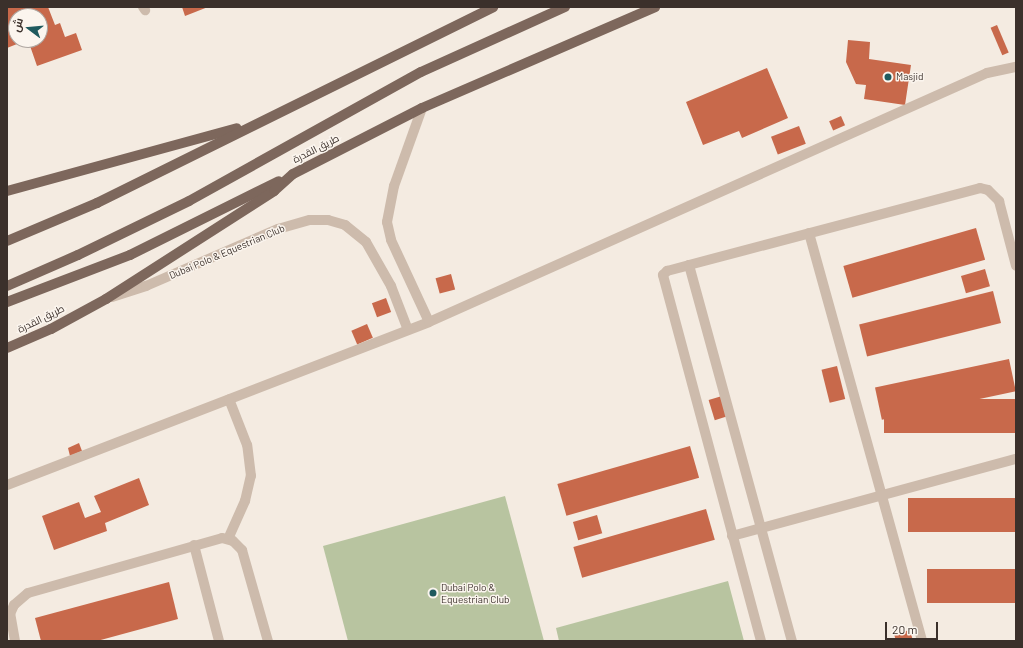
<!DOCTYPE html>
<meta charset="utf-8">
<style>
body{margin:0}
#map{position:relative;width:1023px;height:648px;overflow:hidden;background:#f4ebe1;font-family:Barlow,Cairo,sans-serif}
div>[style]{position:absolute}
.green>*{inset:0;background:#b8c4a0}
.building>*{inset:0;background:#c8694b;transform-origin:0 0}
.minor>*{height:10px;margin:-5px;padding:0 5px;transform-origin:5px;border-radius:5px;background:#cdbbac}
.major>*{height:10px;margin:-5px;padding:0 5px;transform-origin:5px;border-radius:5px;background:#7d675c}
.dots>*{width:11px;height:11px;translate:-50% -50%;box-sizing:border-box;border:2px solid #fbf5ee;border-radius:50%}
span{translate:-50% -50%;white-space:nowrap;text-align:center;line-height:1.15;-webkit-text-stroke:3px #fbf5ee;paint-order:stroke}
.poi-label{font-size:10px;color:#3b302b}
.left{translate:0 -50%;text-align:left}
.street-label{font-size:10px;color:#3b302b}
.frame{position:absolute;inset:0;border:8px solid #3b302b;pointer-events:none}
.north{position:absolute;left:8px;top:8px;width:40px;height:40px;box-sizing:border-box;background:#fbf5ee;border:1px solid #aea6a0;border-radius:50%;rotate:286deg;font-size:11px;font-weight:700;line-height:16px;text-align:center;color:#3b302b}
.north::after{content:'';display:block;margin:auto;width:14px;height:18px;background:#1f5a5e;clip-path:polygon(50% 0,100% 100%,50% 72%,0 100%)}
.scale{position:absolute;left:885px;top:622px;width:53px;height:18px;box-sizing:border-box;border:2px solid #3b302b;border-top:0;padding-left:5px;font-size:12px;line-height:14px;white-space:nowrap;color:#3b302b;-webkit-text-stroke:3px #fbf5ee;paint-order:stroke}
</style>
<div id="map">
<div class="green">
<i style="clip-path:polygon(505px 496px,544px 641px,348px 641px,323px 546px)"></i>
<i style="clip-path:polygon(728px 581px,744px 641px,559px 641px,556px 628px)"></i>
</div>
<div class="building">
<i style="clip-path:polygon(7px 7px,48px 7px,55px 25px,60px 23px,65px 37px,76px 33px,82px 50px,37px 66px,28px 40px,40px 40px,40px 16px,16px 16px,16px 40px,27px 40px,7px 48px)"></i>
<i style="clip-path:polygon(182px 7px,208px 7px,185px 16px)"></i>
<i style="left:997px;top:25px;width:30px;height:7px;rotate:67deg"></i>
<i style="clip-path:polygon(848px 40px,870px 42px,869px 59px,911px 65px,905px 105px,864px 99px,866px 85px,856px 84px,846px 62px)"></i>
<i style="clip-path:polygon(767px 68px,788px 118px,742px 138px,739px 131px,703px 145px,686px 102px)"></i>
<i style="left:841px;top:116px;width:10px;height:13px;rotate:66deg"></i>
<i style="left:799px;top:126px;width:19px;height:30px;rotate:69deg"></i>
<i style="left:976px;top:228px;width:33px;height:138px;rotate:74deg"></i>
<i style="left:985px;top:269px;width:18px;height:25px;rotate:74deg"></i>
<i style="left:451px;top:274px;width:16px;height:16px;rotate:75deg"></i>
<i style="left:993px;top:291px;width:33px;height:138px;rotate:76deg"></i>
<i style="left:386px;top:298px;width:15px;height:15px;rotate:70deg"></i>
<i style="left:367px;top:324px;width:15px;height:17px;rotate:67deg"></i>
<i style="left:1009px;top:359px;width:33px;height:137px;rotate:78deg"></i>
<i style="left:837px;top:366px;width:34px;height:16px;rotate:76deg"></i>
<i style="left:722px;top:396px;width:21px;height:14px;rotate:73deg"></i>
<i style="left:1016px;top:399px;width:34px;height:132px;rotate:90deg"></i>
<i style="clip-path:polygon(79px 443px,82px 451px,70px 456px,68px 448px)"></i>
<i style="left:690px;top:446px;width:33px;height:138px;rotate:74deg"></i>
<i style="clip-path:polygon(139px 478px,149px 505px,105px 523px,107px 531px,54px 550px,42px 516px,79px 502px,85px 518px,101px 512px,94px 496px)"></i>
<i style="left:1016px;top:498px;width:34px;height:108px;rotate:90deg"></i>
<i style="left:706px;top:509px;width:32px;height:138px;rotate:74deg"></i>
<i style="left:597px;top:515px;width:19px;height:25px;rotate:74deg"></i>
<i style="left:1016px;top:569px;width:34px;height:89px;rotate:90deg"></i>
<i style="clip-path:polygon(169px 582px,178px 619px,97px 641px,41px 641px,35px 618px)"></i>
<i style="clip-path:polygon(910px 630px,913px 641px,896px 641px,894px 634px)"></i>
</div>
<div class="minor">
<i style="left:143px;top:7px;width:4px;rotate:56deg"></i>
<i style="left:422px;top:108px;width:83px;rotate:109.7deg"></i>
<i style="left:394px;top:186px;width:37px;rotate:101deg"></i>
<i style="left:387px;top:222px;width:18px;rotate:77deg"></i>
<i style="left:391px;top:240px;width:90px;rotate:65.1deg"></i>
<i style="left:809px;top:233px;width:423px;rotate:74.5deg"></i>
<i style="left:689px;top:265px;width:390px;rotate:74.7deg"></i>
<i style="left:112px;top:297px;width:36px;rotate:-18deg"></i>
<i style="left:146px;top:286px;width:144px;rotate:-23.4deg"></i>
<i style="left:278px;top:229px;width:33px;rotate:-16deg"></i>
<i style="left:310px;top:220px;width:18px"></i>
<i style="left:328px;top:220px;width:18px;rotate:16deg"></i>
<i style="left:345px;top:225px;width:27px;rotate:39deg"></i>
<i style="left:366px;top:242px;width:51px;rotate:60.4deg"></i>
<i style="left:391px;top:286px;width:47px;rotate:68.9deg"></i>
<i style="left:7px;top:485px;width:452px;rotate:-21.1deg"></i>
<i style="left:429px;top:322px;width:611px;rotate:-24.05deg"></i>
<i style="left:987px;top:73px;width:30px;rotate:-12deg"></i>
<i style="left:732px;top:536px;width:294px;rotate:-15.2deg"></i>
<i style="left:228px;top:539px;width:42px;rotate:-65.9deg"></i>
<i style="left:245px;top:501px;width:26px;rotate:-77deg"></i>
<i style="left:251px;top:476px;width:31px;rotate:-97deg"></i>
<i style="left:247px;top:445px;width:49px;rotate:-111.4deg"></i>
<i style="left:194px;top:545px;width:99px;rotate:75.4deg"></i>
<i style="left:15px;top:641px;width:27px;rotate:-100deg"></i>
<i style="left:10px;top:614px;width:10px;rotate:-66deg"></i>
<i style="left:14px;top:605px;width:18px;rotate:-41deg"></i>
<i style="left:28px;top:593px;width:202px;rotate:-15.8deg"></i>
<i style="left:222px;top:538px;width:11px;rotate:15deg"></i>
<i style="left:233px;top:541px;width:13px;rotate:45deg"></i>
<i style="left:242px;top:550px;width:95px;rotate:74.1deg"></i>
<i style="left:761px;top:641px;width:379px;rotate:-105deg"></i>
<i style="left:663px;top:275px;width:6px;rotate:-45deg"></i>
<i style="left:667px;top:271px;width:23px;rotate:-15deg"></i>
<i style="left:689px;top:265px;width:301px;rotate:-14.8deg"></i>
<i style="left:980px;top:188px;width:8px;rotate:14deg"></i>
<i style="left:988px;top:190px;width:16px;rotate:45deg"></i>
<i style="left:999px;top:201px;width:67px;rotate:75.3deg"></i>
</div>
<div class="major">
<i style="left:7px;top:191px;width:238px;rotate:-15.3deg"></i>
<i style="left:7px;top:241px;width:98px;rotate:-22.9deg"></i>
<i style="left:97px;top:203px;width:442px;rotate:-26.3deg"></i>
<i style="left:7px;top:286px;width:77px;rotate:-23.6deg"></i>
<i style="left:78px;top:255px;width:123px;rotate:-25.9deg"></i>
<i style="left:189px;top:201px;width:265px;rotate:-29.1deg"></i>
<i style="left:421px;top:72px;width:158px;rotate:-24.3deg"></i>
<i style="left:7px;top:302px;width:132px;rotate:-20.9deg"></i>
<i style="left:130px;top:255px;width:166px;rotate:-26.4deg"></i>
<i style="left:7px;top:348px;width:48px;rotate:-23.4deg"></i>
<i style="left:51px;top:329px;width:63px;rotate:-28.6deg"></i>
<i style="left:106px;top:299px;width:200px;rotate:-32.7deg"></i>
<i style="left:274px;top:191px;width:25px;rotate:-42deg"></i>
<i style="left:293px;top:174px;width:145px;rotate:-27.1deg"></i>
<i style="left:422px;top:108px;width:254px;rotate:-23.4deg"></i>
</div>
<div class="dots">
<i style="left:888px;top:77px;background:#1f5a5e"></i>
<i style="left:433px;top:593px;background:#1f5a5e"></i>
</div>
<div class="poi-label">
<span class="left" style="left:896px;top:77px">Masjid</span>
<span class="left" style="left:441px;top:593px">Dubai Polo &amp;<br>Equestrian Club</span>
</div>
<div class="street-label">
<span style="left:316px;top:149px;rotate:-27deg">طريق القدرة</span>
<span style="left:227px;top:252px;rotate:-23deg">Dubai Polo &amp; Equestrian Club</span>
<span style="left:41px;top:319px;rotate:-26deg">طريق القدرة</span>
</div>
<div class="frame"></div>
<div class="north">ش</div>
<div class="scale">20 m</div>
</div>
